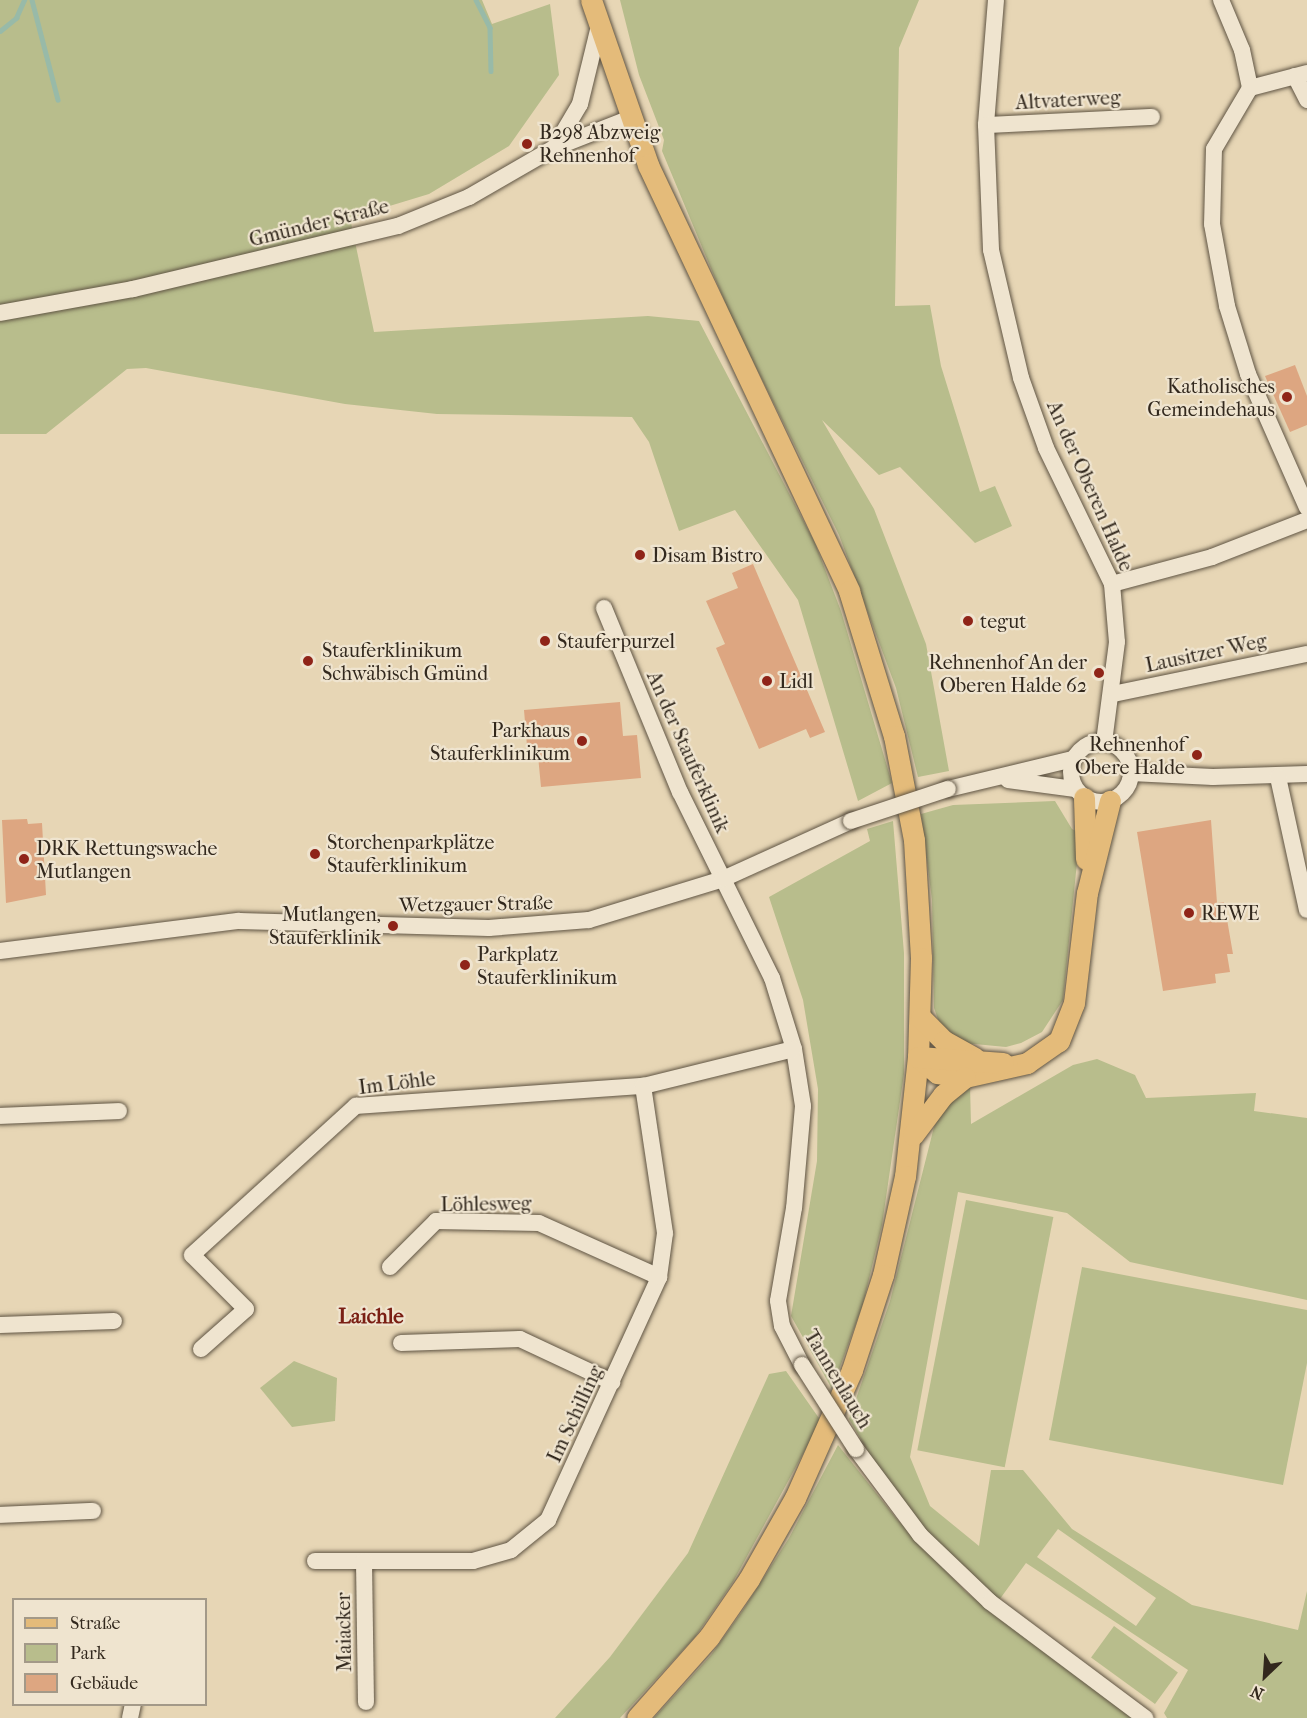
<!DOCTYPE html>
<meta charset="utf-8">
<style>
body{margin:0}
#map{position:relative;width:1307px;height:1718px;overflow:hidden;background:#e7d6b5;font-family:"IM FELL French Canon",serif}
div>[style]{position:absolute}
.green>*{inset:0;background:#b8bd8c;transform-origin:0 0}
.stream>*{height:4.5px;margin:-2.25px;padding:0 2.25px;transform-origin:2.25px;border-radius:2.25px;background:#98baa8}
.building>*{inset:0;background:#dda681}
.roads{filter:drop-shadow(0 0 2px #5f5443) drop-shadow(0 0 2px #5f5443)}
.minor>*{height:16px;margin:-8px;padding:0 8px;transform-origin:8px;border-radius:8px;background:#efe4cf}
.minor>.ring{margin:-8px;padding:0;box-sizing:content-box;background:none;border:16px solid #efe4cf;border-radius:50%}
.major>*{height:21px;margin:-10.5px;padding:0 10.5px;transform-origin:10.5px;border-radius:10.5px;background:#e4bb7a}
.bridges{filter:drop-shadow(0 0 2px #5f5443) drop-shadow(0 0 2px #5f5443)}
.minor-bridge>*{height:16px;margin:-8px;padding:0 8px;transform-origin:8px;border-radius:8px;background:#efe4cf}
.dots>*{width:16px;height:16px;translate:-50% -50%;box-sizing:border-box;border:3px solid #efe4cf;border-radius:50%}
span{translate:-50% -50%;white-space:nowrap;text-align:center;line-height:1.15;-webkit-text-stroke:4.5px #efe4cf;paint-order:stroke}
.street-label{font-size:20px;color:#32281d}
.poi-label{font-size:20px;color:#32281d}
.left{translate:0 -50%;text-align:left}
.right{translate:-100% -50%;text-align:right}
.neighbourhood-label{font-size:21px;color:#7a1f14;font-weight:700}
.legend{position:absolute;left:12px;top:1598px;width:195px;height:108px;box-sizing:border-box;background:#efe4cf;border:2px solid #a39988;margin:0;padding:8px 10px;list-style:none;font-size:18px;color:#32281d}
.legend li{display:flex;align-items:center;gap:12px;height:30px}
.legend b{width:30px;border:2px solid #a39988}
.north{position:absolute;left:1235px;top:1646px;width:60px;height:60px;-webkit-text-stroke:4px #efe4cf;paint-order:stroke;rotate:205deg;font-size:16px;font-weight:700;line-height:24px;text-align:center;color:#32281d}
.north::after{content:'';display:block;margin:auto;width:21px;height:27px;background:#32281d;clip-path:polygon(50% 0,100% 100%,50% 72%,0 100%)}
</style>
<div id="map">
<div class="green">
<i style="clip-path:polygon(0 0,482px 0,492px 24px,550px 4px,559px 75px,509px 146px,429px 194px,350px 218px,374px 332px,648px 316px,699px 321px,815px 543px,841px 611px,892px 783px,858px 801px,798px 600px,735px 510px,679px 531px,649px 442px,632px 417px,437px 414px,345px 404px,146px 368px,127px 369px,46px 434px,0 434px)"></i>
<i style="clip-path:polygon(620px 0,919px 0,899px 48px,895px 306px,930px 305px,941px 366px,980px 492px,995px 486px,1012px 526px,975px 543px,900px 467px,879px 475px,822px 420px,874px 509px,926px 644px,949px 771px,918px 777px,896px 688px,839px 535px,732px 319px,662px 151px,664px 140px,639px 75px)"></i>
<i style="clip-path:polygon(1055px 801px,1072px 829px,1080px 833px,1063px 1000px,1042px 1032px,1021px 1043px,1006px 1047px,964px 1043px,940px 1025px,934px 1008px,932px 900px,921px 814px,953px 805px)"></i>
<i style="clip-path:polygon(893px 821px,904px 953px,904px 1074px,882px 1225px,863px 1304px,832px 1389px,791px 1316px,817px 1161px,818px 1089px,803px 1000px,769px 897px,870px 841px,867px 829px)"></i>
<i style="clip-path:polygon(evenodd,1097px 1059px,1135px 1075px,1146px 1098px,1256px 1093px,1254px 1111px,1307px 1118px,1307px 1300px,1130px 1262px,1067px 1213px,958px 1192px,910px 1457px,930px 1506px,979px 1546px,991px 1470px,1023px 1470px,1072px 1529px,1192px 1605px,1298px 1630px,1307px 1591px,1307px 1718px,1167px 1718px,1164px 1713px,1188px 1670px,1026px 1563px,997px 1603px,955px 1566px,887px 1484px,849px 1419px,890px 1301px,934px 1127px,944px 1108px,970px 1085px,971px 1124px,1073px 1065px,1097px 1059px,1058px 1529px,1156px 1598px,1136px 1626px,1037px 1557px,1058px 1529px)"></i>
<i style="left:966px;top:1200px;width:89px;height:255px;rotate:11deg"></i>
<i style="clip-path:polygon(1082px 1267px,1307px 1310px,1307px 1363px,1283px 1485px,1049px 1440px)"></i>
<i style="clip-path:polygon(294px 1361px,337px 1378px,335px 1421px,292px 1427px,260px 1388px)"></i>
<i style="clip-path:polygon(786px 1371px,821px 1421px,733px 1582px,695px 1637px,620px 1718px,555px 1718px,610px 1657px,688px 1553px,769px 1374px)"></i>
<i style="clip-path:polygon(838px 1445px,896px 1518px,966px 1592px,1132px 1718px,654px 1718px,711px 1655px,741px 1613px,789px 1538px)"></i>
<i style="left:1114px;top:1626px;width:79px;height:39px;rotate:36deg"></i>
</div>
<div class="stream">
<i style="left:32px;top:0;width:103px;rotate:75.4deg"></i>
<i style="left:476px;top:0;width:31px;rotate:63deg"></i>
<i style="left:490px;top:28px;width:43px;rotate:88.7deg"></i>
<i style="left:0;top:31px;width:21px;rotate:-39deg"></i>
<i style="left:16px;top:18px;width:20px;rotate:-66deg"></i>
</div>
<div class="building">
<i style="clip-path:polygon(1295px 365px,1307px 396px,1307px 425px,1290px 432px,1265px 376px)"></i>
<i style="clip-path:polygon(753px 564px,825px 732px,810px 738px,806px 729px,759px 749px,716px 648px,725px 644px,706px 601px,738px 588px,732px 573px)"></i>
<i style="clip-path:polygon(620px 702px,623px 736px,637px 735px,641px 778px,541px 787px,537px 745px,527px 746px,524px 710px)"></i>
<i style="clip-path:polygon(27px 819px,28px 824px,42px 823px,46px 895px,6px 903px,2px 820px)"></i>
<i style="clip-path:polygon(1211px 820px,1217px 903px,1224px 902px,1233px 954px,1227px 954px,1230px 972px,1215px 974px,1216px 983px,1163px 991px,1137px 832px)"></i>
</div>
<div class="roads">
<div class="minor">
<i style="left:996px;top:0;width:125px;rotate:94.6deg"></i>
<i style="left:986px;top:125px;width:125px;rotate:87.7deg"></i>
<i style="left:991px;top:250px;width:131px;rotate:76.8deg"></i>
<i style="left:1021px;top:378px;width:74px;rotate:70.3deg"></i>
<i style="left:1046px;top:448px;width:151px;rotate:64.1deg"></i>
<i style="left:1112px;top:584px;width:58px;rotate:85.1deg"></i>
<i style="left:1117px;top:642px;width:101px;rotate:97.4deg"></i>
<i style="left:1221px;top:0;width:54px;rotate:67.2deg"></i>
<i style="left:1242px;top:50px;width:39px;rotate:78deg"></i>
<i style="left:1295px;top:76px;width:27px;rotate:63deg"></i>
<i style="left:1250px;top:88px;width:71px;rotate:120.5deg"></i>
<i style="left:1214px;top:149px;width:75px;rotate:91.5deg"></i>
<i style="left:1212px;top:224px;width:83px;rotate:79.6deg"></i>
<i style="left:1227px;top:306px;width:71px;rotate:72.8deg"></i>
<i style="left:1248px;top:374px;width:146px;rotate:66.2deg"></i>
<i style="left:1250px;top:88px;width:59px;rotate:-14.7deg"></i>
<i style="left:986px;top:125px;width:166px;rotate:-2.8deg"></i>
<i style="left:554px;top:148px;width:51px;rotate:-59.4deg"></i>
<i style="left:580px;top:104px;width:76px;rotate:-76.3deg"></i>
<i style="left:0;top:313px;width:135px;rotate:-10.2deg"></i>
<i style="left:133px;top:289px;width:272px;rotate:-13.4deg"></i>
<i style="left:398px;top:226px;width:77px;rotate:-22.2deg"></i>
<i style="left:469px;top:197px;width:98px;rotate:-30deg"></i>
<i style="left:554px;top:148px;width:79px;rotate:-21.4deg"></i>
<i style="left:1112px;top:584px;width:104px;rotate:-15.1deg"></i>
<i style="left:1212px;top:557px;width:102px;rotate:-21.3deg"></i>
<i style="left:604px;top:608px;width:199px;rotate:67.6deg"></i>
<i style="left:680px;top:792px;width:208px;rotate:63.7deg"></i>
<i style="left:772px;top:978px;width:74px;rotate:72.8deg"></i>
<i style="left:794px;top:1049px;width:58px;rotate:81deg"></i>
<i style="left:803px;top:1106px;width:102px;rotate:95deg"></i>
<i style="left:794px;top:1208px;width:94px;rotate:99.8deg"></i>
<i style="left:778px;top:1301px;width:25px;rotate:81deg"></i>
<i style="left:782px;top:1326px;width:44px;rotate:62.9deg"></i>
<i style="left:1113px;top:694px;width:198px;rotate:-11.7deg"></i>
<i class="ring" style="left:1071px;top:742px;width:44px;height:44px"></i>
<i style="left:1131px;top:773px;width:82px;rotate:2.8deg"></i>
<i style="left:1213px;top:777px;width:94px;rotate:-1.8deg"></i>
<i style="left:1278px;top:777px;width:136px;rotate:77.7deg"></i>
<i style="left:1008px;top:780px;width:68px;rotate:7.7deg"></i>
<i style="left:948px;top:789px;width:129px;rotate:-13.5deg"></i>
<i style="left:0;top:951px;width:241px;rotate:-7.2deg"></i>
<i style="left:239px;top:921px;width:250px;rotate:1.6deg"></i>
<i style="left:489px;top:928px;width:100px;rotate:-4.6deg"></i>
<i style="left:589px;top:920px;width:140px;rotate:-17deg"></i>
<i style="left:723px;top:879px;width:141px;rotate:-24.4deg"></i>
<i style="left:0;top:1116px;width:119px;rotate:-2.4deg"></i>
<i style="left:390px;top:1267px;width:65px;rotate:-45deg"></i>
<i style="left:436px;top:1221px;width:103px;rotate:1.1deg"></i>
<i style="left:539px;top:1223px;width:132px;rotate:24.2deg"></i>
<i style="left:0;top:1325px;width:114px;rotate:-2deg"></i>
<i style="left:401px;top:1343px;width:119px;rotate:-1.9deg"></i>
<i style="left:520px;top:1339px;width:102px;rotate:25.1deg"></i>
<i style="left:201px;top:1349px;width:60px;rotate:-41.6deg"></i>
<i style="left:246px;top:1309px;width:76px;rotate:-135deg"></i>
<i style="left:192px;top:1255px;width:222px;rotate:-42.3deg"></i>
<i style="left:356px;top:1106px;width:288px;rotate:-4deg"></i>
<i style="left:643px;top:1086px;width:155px;rotate:-13.8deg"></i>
<i style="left:856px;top:1449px;width:107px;rotate:53.3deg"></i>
<i style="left:920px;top:1535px;width:97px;rotate:43.7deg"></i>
<i style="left:990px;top:1602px;width:194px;rotate:36.8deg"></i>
<i style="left:0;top:1515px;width:93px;rotate:-2.5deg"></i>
<i style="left:315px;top:1561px;width:158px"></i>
<i style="left:473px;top:1561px;width:40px;rotate:-16deg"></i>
<i style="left:511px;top:1550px;width:48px;rotate:-39deg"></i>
<i style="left:548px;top:1520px;width:267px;rotate:-65.4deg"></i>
<i style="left:659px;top:1277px;width:44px;rotate:-82.2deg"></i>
<i style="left:665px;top:1233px;width:149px;rotate:-98.5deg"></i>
<i style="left:364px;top:1561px;width:141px;rotate:89.2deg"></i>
<i style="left:130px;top:1718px;width:14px;rotate:-78deg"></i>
</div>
<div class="major">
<i style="left:591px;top:0;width:175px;rotate:70.9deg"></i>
<i style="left:648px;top:165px;width:471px;rotate:64.7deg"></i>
<i style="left:849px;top:591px;width:152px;rotate:72.8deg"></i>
<i style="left:894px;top:736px;width:106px;rotate:79.1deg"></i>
<i style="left:914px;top:840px;width:118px;rotate:86.6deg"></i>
<i style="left:921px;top:958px;width:99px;rotate:91.7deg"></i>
<i style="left:918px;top:1057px;width:120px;rotate:96.2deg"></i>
<i style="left:905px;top:1176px;width:101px;rotate:102.5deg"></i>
<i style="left:883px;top:1275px;width:100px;rotate:108.1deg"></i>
<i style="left:852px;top:1370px;width:140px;rotate:114deg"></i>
<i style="left:795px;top:1498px;width:93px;rotate:119.6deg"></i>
<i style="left:749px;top:1579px;width:70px;rotate:124.6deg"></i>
<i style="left:709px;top:1637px;width:108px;rotate:131.6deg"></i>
<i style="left:1084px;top:798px;width:61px;rotate:88.1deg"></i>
<i style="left:921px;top:1018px;width:33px;rotate:45deg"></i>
<i style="left:944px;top:1041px;width:35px;rotate:29deg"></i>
<i style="left:918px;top:1057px;width:25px;rotate:40deg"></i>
<i style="left:937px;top:1073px;width:28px;rotate:8deg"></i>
<i style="left:965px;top:1077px;width:64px;rotate:-12.7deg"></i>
<i style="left:1027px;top:1063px;width:39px;rotate:-35deg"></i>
<i style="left:1059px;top:1041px;width:41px;rotate:-68.5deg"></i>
<i style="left:1074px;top:1003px;width:111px;rotate:-83.3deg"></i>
<i style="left:1087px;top:893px;width:95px;rotate:-76deg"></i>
<i style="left:918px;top:1057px;width:85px;rotate:4deg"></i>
<i style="left:913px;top:1135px;width:50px;rotate:-53.1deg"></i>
<i style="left:943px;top:1095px;width:28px;rotate:-39deg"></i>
</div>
</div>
<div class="bridges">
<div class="minor-bridge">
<i style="left:851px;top:821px;width:102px;rotate:-18.3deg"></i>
<i style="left:802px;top:1365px;width:100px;rotate:57.3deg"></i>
</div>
</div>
<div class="dots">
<i style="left:527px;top:144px;background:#8f2418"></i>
<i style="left:1287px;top:397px;background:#8f2418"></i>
<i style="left:640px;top:555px;background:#8f2418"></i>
<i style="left:968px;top:621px;background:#8f2418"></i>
<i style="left:545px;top:641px;background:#8f2418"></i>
<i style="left:308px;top:661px;background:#8f2418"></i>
<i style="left:1099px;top:673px;background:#8f2418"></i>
<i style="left:767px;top:681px;background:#8f2418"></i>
<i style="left:582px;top:741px;background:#8f2418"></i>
<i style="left:1197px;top:755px;background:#8f2418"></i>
<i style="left:315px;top:854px;background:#8f2418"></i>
<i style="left:24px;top:859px;background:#8f2418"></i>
<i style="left:1189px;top:913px;background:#8f2418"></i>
<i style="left:393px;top:926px;background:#8f2418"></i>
<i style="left:465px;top:965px;background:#8f2418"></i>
</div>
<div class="street-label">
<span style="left:1068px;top:100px;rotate:-3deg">Altvaterweg</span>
<span style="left:319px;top:223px;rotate:-14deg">Gmünder Straße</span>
<span style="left:1090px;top:486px;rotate:66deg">An der Oberen Halde</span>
<span style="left:1206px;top:653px;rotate:-12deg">Lausitzer Weg</span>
<span style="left:688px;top:752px;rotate:66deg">An der Stauferklinik</span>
<span style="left:476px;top:904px;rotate:-1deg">Wetzgauer Straße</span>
<span style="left:397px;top:1083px;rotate:-7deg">Im Löhle</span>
<span style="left:486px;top:1204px;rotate:-1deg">Löhlesweg</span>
<span style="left:838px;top:1379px;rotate:59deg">Tannenlauch</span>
<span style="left:575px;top:1414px;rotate:-65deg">Im Schilling</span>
<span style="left:344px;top:1632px;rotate:-91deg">Maiacker</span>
</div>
<div class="poi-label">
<span class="left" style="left:539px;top:144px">B298 Abzweig<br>Rehnenhof</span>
<span class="right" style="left:1275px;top:398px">Katholisches<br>Gemeindehaus</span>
<span class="left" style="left:652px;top:555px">Disam Bistro</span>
<span class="left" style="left:980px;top:621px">tegut</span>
<span class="left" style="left:557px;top:641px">Stauferpurzel</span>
<span class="left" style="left:322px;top:662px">Stauferklinikum<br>Schwäbisch Gmünd</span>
<span class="right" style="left:1087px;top:674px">Rehnenhof An der<br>Oberen Halde 62</span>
<span class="left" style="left:779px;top:681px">Lidl</span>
<span class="right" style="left:570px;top:742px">Parkhaus<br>Stauferklinikum</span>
<span class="right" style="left:1185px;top:756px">Rehnenhof<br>Obere Halde</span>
<span class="left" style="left:327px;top:854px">Storchenparkplätze<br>Stauferklinikum</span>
<span class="left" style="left:36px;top:860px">DRK Rettungswache<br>Mutlangen</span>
<span class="left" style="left:1201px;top:913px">REWE</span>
<span class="right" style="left:381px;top:926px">Mutlangen,<br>Stauferklinik</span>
<span class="left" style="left:477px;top:966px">Parkplatz<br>Stauferklinikum</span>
</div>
<div class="neighbourhood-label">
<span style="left:371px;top:1316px">Laichle</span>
</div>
<ul class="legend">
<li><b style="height:8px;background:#e4bb7a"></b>Straße</li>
<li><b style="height:16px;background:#b8bd8c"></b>Park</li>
<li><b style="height:16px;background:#dda681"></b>Gebäude</li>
</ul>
<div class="north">N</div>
</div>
